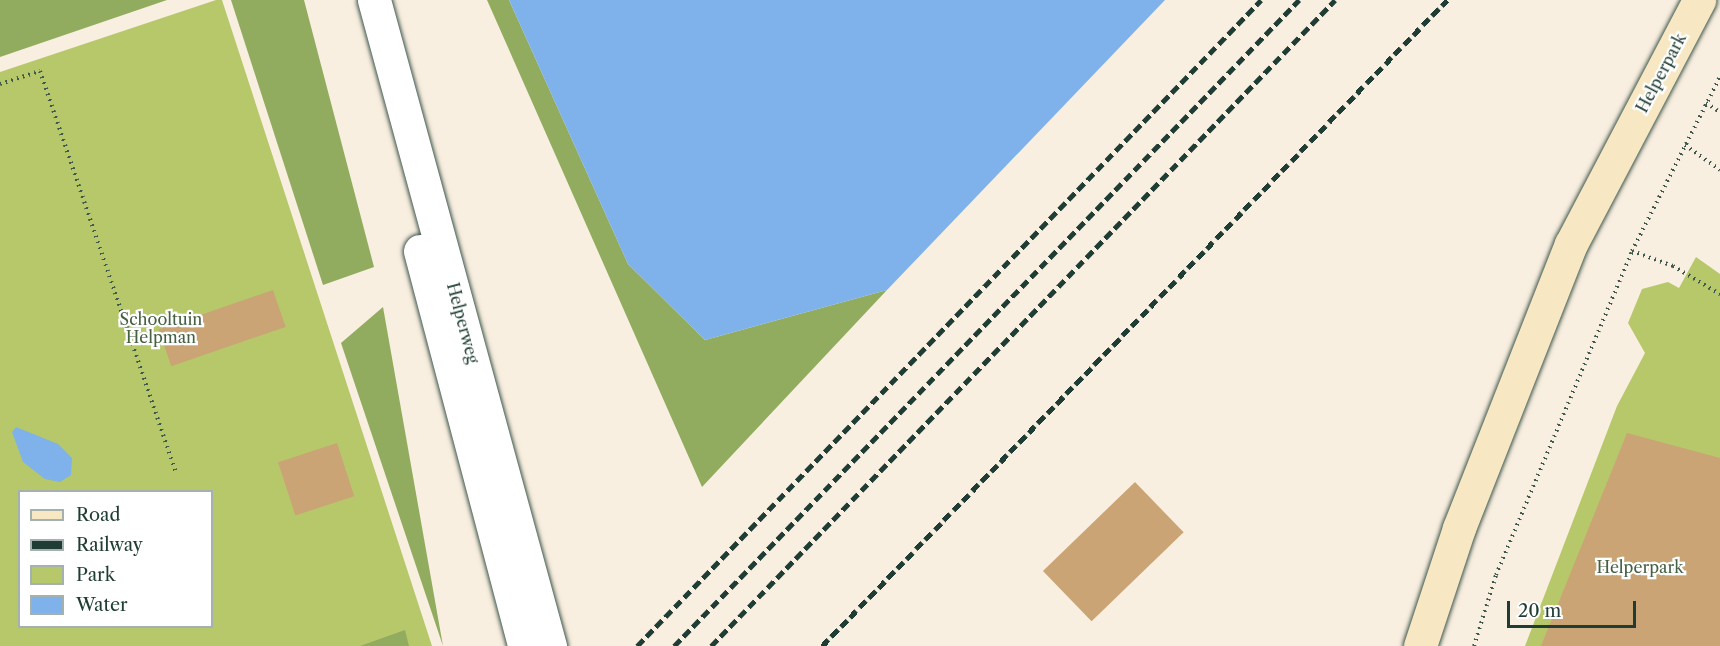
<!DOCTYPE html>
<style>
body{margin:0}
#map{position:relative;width:1720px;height:646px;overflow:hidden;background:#f9efe0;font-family:"Libre Caslon Text",serif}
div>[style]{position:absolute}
.green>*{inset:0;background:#b7c86b}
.forest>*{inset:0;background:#91ac5f}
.water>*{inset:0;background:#7fb1eb}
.building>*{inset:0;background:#caa474;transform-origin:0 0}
.path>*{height:4px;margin-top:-2px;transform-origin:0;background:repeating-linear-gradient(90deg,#40584e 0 1.5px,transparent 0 6px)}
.roads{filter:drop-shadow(0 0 2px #40584e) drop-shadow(0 0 2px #40584e)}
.tertiary>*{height:33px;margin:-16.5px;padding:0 16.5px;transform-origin:16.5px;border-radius:16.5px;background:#fff}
.secondary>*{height:33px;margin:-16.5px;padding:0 16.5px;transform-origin:16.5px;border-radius:16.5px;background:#f7e8c3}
.rail>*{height:4.5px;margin-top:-2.25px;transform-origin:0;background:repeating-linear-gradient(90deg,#1f3d34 0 9px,transparent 0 13.5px)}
span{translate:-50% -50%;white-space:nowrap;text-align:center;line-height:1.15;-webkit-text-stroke:4.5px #fff;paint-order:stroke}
.street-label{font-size:16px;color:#1f3d34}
.park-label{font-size:16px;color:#456042}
.legend{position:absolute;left:18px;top:490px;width:195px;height:138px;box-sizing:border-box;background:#fff;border:2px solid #a5b1ae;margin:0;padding:8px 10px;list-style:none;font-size:18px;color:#1f3d34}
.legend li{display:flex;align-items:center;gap:12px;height:30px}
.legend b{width:30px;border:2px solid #a5b1ae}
.scale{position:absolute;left:1507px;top:601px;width:129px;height:27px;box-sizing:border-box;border:3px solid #1f3d34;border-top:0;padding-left:8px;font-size:18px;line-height:21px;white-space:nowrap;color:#1f3d34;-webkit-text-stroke:4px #fff;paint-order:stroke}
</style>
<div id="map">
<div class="green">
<i style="clip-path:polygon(evenodd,216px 0,222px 0,432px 646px,0 646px,0 72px,216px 0,20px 492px,212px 492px,212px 626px,20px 626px,20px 492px)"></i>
<i style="clip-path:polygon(1696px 257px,1720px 274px,1720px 646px,1525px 646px,1617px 406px,1645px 353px,1628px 323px,1642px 289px,1668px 282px,1679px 288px)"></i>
</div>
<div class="forest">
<i style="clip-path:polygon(0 0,167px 0,0 57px)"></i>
<i style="clip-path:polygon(231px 0,304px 0,374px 267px,323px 285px)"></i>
<i style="clip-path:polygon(487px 0,509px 0,628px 264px,705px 340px,887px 290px,702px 487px)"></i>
<i style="clip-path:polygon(383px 307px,443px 646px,341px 343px)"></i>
<i style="clip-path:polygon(405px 630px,409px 646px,360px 646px)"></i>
</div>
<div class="water">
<i style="clip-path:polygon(509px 0,1165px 0,887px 290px,705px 340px,628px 264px)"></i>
<i style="clip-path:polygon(16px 427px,58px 444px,72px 458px,71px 475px,60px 482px,45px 479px,23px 462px,12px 432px)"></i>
</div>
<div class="building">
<i style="left:273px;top:290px;width:39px;height:121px;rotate:71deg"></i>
<i style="clip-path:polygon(1627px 433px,1720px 458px,1720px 646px,1541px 646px)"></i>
<i style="left:337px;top:443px;width:56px;height:62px;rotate:72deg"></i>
<i style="left:1135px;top:482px;width:70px;height:128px;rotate:46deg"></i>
</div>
<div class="path">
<i style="left:0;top:84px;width:42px;rotate:-18deg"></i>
<i style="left:40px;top:71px;width:424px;rotate:71.3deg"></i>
<i style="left:1706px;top:103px;width:17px;rotate:33deg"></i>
<i style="left:1685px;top:145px;width:43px;rotate:35.5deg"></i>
<i style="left:1632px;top:251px;width:44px;rotate:20.1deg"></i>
<i style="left:1673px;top:266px;width:55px;rotate:30.8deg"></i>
<i style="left:1474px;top:646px;width:74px;rotate:-72.8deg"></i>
<i style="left:1496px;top:575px;width:351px;rotate:-67.2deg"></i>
<i style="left:1632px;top:251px;width:195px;rotate:-63.2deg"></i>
</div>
<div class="roads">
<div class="tertiary">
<i style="left:374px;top:0;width:670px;rotate:74.76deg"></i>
<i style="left:420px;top:251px;width:408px;rotate:75.2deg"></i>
</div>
<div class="secondary">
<i style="left:1420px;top:646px;width:124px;rotate:-71.7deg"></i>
<i style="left:1459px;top:528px;width:305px;rotate:-68.5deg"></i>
<i style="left:1571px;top:244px;width:276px;rotate:-62.3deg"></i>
</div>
</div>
<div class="rail">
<i style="left:637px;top:646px;width:898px;rotate:-45.99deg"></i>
<i style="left:674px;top:646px;width:899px;rotate:-45.95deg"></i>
<i style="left:711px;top:646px;width:898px;rotate:-45.99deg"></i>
<i style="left:822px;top:646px;width:899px;rotate:-45.95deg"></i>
</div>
<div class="street-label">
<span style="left:1661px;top:73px;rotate:-62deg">Helperpark</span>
<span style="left:463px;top:323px;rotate:75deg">Helperweg</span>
</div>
<div class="park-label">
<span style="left:161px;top:328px">Schooltuin<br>Helpman</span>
<span style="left:1640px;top:567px">Helperpark</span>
</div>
<ul class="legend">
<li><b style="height:8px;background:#f7e8c3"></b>Road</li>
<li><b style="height:8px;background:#1f3d34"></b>Railway</li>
<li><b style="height:16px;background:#b7c86b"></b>Park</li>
<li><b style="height:16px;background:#7fb1eb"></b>Water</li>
</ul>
<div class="scale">20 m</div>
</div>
